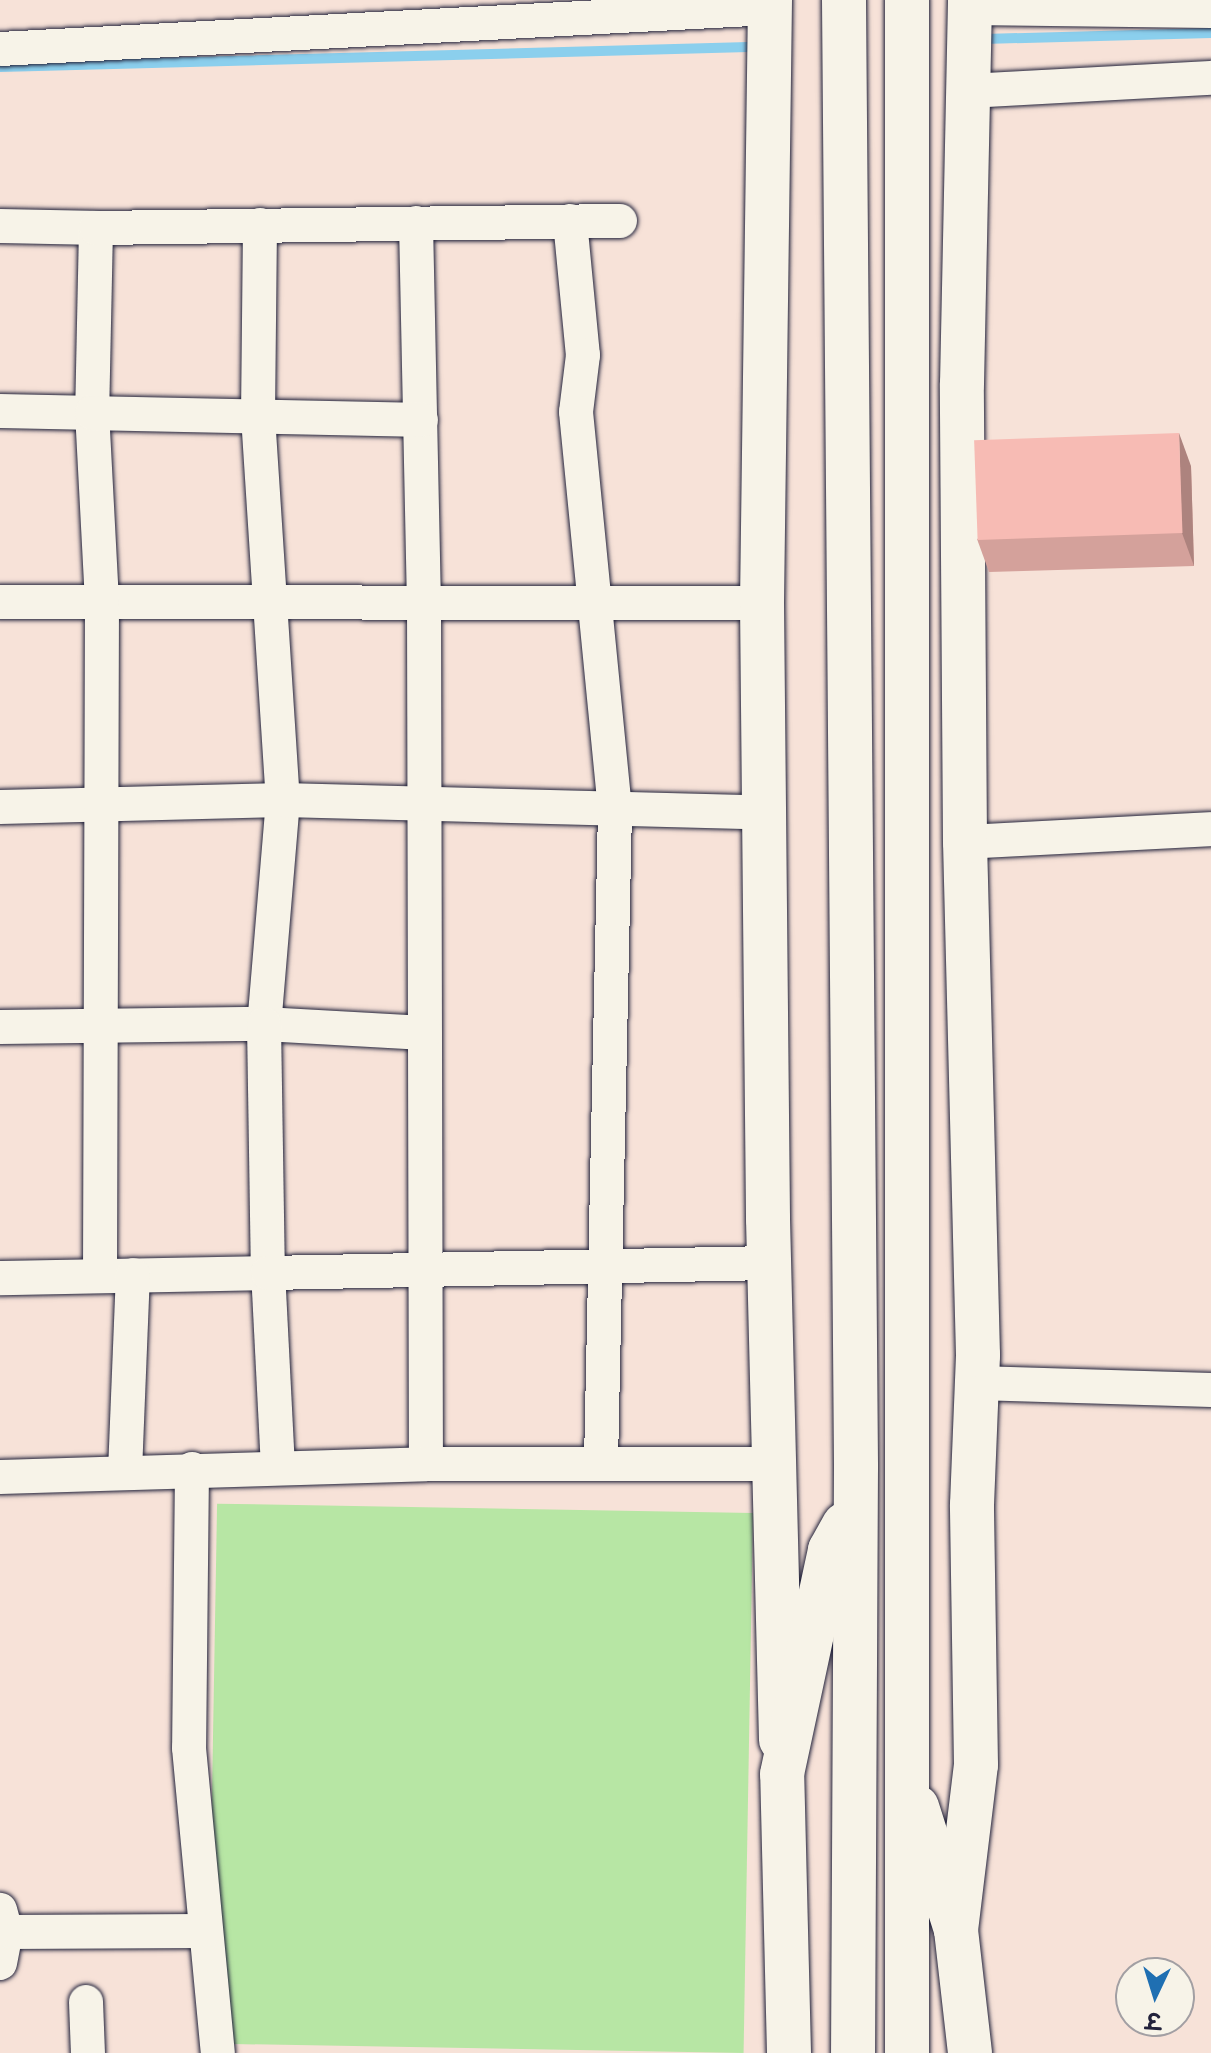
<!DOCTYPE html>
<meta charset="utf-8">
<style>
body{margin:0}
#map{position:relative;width:1211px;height:2053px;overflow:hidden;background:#f7e2d8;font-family:Mynerve,"Playpen Sans Deva",sans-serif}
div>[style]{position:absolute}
.green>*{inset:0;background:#b7e6a4;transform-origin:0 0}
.stream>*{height:10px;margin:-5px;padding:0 5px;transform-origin:5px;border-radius:5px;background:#8bcfed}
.roads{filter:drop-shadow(0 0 2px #22223b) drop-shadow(0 0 2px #22223b)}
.minor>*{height:34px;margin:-17px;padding:0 17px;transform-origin:17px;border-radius:17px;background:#f7f3e8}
.tertiary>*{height:44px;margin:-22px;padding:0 22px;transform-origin:22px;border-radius:22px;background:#f7f3e8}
.trunk>*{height:44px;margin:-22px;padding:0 22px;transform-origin:22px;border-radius:22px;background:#f7f3e8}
.wall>*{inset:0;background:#d4a19b}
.shaded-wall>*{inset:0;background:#ad837e}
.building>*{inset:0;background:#f7bbb4;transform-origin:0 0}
span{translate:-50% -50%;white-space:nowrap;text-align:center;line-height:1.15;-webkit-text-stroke:6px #f7f3e8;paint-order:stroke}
.north{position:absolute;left:1115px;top:1957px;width:80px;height:80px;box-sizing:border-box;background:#f7f3e8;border:2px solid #a29fa3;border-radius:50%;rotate:184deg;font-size:22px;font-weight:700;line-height:32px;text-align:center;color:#22223b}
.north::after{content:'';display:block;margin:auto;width:28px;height:36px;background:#1f6fb2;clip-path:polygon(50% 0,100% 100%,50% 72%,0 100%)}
</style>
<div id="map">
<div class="green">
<i style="left:753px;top:1513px;width:540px;height:536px;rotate:91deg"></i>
</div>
<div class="stream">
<i style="left:984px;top:39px;width:227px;rotate:-1.5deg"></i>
<i style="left:0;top:67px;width:749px;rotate:-1.53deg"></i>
</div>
<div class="roads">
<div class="minor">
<i style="left:970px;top:8px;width:241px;rotate:0.7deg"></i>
<i style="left:0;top:49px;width:771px;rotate:-3.05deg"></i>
<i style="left:968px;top:91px;width:243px;rotate:-3.1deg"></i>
<i style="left:570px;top:221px;width:135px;rotate:84.5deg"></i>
<i style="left:583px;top:355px;width:57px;rotate:97deg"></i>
<i style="left:576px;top:412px;width:400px;rotate:84.4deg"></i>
<i style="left:615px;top:810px;width:651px;rotate:91.23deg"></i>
<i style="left:416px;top:223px;width:378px;rotate:88.8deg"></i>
<i style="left:424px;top:601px;width:863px;rotate:89.87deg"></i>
<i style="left:260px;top:225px;width:191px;rotate:90.6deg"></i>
<i style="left:258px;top:416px;width:385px;rotate:86.3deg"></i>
<i style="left:283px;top:800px;width:225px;rotate:94.8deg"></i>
<i style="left:264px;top:1024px;width:161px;rotate:3.2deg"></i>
<i style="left:0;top:226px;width:96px;rotate:1.2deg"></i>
<i style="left:96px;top:228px;width:185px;rotate:91.2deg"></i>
<i style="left:92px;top:413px;width:92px;rotate:-178.8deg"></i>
<i style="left:96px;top:228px;width:524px;rotate:-0.77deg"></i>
<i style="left:0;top:602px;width:762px;rotate:0.08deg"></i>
<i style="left:0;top:807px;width:283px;rotate:-1.4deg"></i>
<i style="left:283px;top:800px;width:481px;rotate:1.5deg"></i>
<i style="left:965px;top:842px;width:246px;rotate:-3deg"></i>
<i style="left:0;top:1027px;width:264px;rotate:-0.7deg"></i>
<i style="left:264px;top:1024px;width:249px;rotate:89.1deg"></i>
<i style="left:268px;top:1273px;width:268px;rotate:178.9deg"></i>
<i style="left:100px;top:1276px;width:674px;rotate:-89.83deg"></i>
<i style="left:102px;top:602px;width:189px;rotate:-93deg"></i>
<i style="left:92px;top:413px;width:329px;rotate:1.2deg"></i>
<i style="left:977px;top:1383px;width:234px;rotate:1.7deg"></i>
<i style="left:278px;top:1468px;width:195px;rotate:-92.9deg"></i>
<i style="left:268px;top:1273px;width:501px;rotate:-1.14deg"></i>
<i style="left:192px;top:1469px;width:279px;rotate:90.6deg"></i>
<i style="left:189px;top:1748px;width:306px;rotate:84.6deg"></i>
<i style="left:125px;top:1472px;width:197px;rotate:-87.7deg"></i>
<i style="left:0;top:1477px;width:426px;rotate:-1.7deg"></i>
<i style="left:426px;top:1464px;width:348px"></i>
<i style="left:6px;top:1932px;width:198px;rotate:-0.3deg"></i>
<i style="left:0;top:1963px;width:32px;rotate:-79deg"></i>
<i style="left:6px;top:1932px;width:23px;rotate:-105deg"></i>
<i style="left:86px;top:2002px;width:51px;rotate:87.8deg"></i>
</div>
<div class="tertiary">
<i style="left:770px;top:0;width:603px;rotate:90.76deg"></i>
<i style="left:762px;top:603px;width:616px;rotate:89.44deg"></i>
<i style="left:768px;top:1219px;width:521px;rotate:88.57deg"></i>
<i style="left:956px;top:1930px;width:166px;rotate:-83.1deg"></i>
<i style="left:976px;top:1765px;width:260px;rotate:-90.9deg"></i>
<i style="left:972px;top:1505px;width:150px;rotate:-87.7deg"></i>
<i style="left:978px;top:1355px;width:513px;rotate:-91.45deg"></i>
<i style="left:965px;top:842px;width:458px;rotate:-90.4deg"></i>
<i style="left:962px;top:384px;width:384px;rotate:-88.8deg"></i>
</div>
<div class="trunk">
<i style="left:844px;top:0;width:1467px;rotate:89.53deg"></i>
<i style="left:856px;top:1467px;width:586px;rotate:90.29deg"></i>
<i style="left:907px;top:0;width:2053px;rotate:90deg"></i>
<i style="left:917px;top:1807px;width:129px;rotate:72.4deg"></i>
<i style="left:956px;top:1930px;width:124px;rotate:83.5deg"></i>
<i style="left:789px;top:2053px;width:279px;rotate:-91.4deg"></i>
<i style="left:782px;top:1774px;width:229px;rotate:-77.9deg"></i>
<i style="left:830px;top:1550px;width:29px;rotate:-61deg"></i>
</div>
</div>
<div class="wall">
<i style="clip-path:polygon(1191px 466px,1194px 566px,989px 572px,977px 539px)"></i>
</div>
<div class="shaded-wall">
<i style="clip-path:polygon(1179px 433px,1191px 466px,1194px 566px,1182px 533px)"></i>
</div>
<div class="building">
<i style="left:1179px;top:433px;width:100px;height:205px;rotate:88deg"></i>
</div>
<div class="north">उ</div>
</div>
